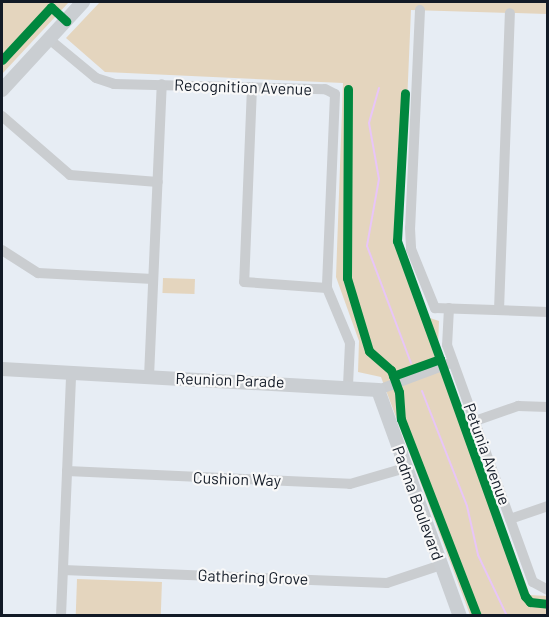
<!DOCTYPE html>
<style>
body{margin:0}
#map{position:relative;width:549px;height:617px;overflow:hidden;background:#e7edf4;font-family:Barlow,sans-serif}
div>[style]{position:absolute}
.green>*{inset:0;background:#e4d5be;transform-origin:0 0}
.stream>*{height:2px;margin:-1px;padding:0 1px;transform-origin:1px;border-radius:1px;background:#e8c5f8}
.street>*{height:10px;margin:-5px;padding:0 5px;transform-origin:5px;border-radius:5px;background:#cacdd0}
.secondary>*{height:14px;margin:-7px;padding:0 7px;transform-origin:7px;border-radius:7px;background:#caced2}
.cycleway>*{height:9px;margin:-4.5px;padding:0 4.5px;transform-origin:4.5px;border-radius:4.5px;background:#00873e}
span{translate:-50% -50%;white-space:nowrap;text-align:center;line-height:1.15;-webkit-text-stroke:4.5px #f8f8f8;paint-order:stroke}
.street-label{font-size:16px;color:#121a26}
.frame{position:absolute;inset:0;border:3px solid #121a26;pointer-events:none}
</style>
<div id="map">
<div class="green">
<i style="clip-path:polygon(2px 2px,69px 2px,2px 74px)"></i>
<i style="clip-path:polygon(100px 2px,547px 2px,547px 14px,411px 10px,401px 244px,427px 317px,439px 321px,438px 346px,530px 595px,547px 596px,547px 615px,470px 615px,381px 377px,358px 372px,359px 341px,336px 277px,343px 83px,105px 72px,66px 38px)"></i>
<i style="left:163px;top:278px;width:32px;height:15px;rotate:2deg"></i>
<i style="left:77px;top:579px;width:85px;height:36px;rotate:2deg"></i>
</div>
<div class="stream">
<i style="left:379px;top:88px;width:36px;rotate:106deg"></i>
<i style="left:369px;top:123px;width:57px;rotate:79.9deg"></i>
<i style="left:379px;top:179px;width:68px;rotate:100.2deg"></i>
<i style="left:367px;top:246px;width:125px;rotate:69.4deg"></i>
<i style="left:422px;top:391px;width:123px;rotate:68.6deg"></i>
<i style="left:467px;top:506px;width:50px;rotate:77.3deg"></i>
<i style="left:478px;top:555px;width:68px;rotate:64.6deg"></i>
</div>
<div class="street">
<i style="left:420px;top:10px;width:218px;rotate:92.6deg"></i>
<i style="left:410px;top:228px;width:21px;rotate:87deg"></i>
<i style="left:411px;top:249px;width:64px;rotate:67.9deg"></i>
<i style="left:435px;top:308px;width:113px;rotate:2deg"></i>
<i style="left:49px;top:39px;width:61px;rotate:39.7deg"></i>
<i style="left:96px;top:78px;width:19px;rotate:18deg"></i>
<i style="left:114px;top:84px;width:211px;rotate:1.4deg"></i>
<i style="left:325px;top:89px;width:11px;rotate:27deg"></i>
<i style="left:335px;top:94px;width:194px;rotate:92.4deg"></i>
<i style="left:327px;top:288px;width:60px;rotate:67.3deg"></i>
<i style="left:350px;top:343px;width:42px;rotate:92.7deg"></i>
<i style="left:252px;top:87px;width:195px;rotate:92.3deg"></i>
<i style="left:244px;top:282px;width:83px;rotate:4.1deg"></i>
<i style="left:2px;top:116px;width:90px;rotate:40.9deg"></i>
<i style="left:70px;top:175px;width:88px;rotate:4.5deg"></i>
<i style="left:2px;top:250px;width:43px;rotate:32.6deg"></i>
<i style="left:38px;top:273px;width:115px;rotate:3deg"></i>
<i style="left:449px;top:308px;width:37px;rotate:93deg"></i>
<i style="left:447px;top:345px;width:252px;rotate:70.1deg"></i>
<i style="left:533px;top:582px;width:17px;rotate:28deg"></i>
<i style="left:499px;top:310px;width:297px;rotate:-87.9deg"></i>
<i style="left:149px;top:377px;width:293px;rotate:-87.5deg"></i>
<i style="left:378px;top:390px;width:80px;rotate:-20.5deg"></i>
<i style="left:475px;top:421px;width:46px;rotate:-19.2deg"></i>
<i style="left:518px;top:406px;width:30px;rotate:2deg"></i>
<i style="left:67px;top:471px;width:283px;rotate:2.6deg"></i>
<i style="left:350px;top:484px;width:57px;rotate:-16.2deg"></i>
<i style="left:510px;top:519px;width:40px;rotate:-18.9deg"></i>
<i style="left:63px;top:570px;width:324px;rotate:2.3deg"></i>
<i style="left:387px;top:583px;width:57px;rotate:-18.4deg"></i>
<i style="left:61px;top:616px;width:242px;rotate:-87.6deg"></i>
</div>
<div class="secondary">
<i style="left:2px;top:90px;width:120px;rotate:-47.4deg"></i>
<i style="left:2px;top:369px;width:377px;rotate:3.2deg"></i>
<i style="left:378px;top:390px;width:240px;rotate:70.1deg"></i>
</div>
<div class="cycleway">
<i style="left:2px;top:60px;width:72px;rotate:-47.2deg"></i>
<i style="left:51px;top:7px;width:21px;rotate:43deg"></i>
<i style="left:348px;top:89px;width:189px;rotate:90.3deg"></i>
<i style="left:347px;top:278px;width:76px;rotate:73.2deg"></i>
<i style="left:369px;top:351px;width:29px;rotate:41deg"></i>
<i style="left:391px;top:370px;width:23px;rotate:70deg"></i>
<i style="left:399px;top:392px;width:27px;rotate:86deg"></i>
<i style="left:401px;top:419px;width:211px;rotate:68.9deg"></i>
<i style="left:440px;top:359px;width:252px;rotate:70.3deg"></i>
<i style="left:525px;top:596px;width:8px;rotate:50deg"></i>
<i style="left:530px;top:602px;width:18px;rotate:6deg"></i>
<i style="left:393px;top:376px;width:50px;rotate:-19.9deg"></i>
<i style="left:440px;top:359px;width:126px;rotate:-110deg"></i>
<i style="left:397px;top:241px;width:148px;rotate:-86.9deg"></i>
</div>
<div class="street-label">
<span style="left:243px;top:87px;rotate:2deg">Recognition Avenue</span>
<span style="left:230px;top:380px;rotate:2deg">Reunion Parade</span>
<span style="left:487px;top:454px;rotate:70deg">Petunia Avenue</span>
<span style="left:237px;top:479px;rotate:2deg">Cushion Way</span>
<span style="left:418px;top:503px;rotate:70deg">Padma Boulevard</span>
<span style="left:253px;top:577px;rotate:2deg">Gathering Grove</span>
</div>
<div class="frame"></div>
</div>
